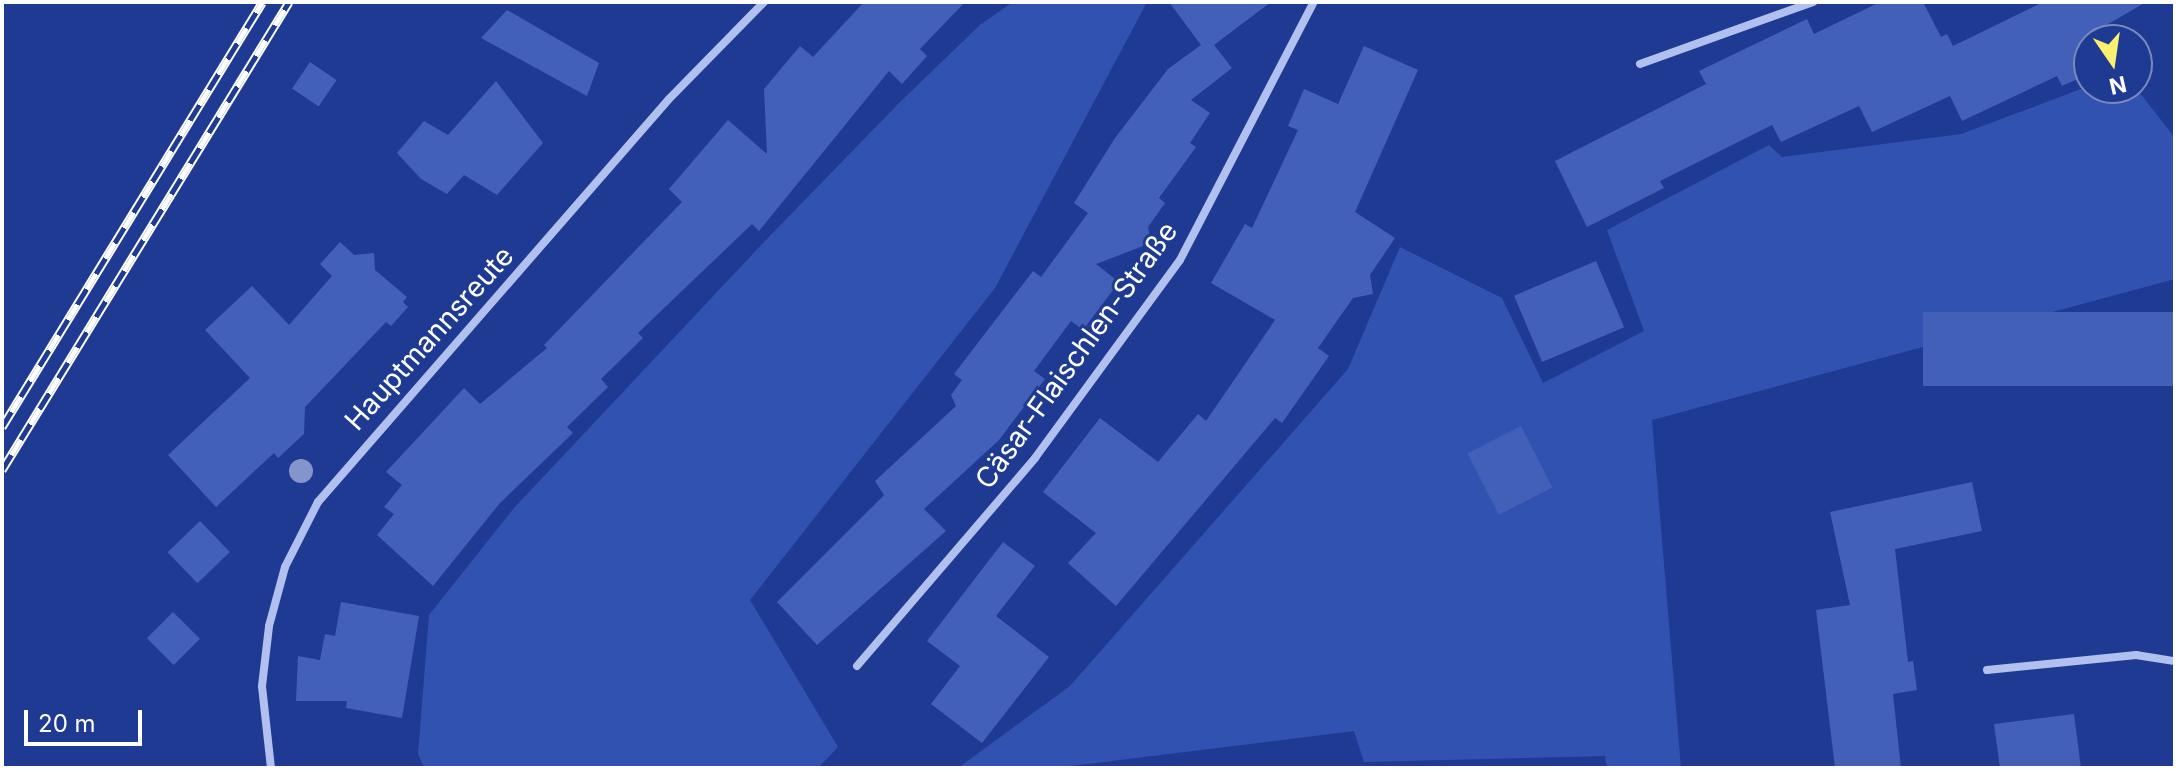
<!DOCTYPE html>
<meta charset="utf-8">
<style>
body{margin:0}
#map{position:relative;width:2177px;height:770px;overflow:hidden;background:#1f3a93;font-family:Inter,sans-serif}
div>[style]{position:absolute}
.green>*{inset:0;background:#3252b1}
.building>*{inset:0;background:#4360b9;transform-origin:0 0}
.minor>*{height:8px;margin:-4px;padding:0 4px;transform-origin:4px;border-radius:4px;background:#b1c0ee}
.rail>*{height:9px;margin-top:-4.5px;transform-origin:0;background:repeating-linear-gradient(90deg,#1f3a93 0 18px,#fff 0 36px);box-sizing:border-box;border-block:2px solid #fff}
.trees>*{width:24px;height:24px;margin:-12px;border-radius:50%;background:#8495cc}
span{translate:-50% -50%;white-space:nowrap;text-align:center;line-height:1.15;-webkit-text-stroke:6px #1f3a93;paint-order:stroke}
.street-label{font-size:28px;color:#fff}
.frame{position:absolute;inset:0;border:4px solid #fff;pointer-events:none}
.north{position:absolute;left:2073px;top:24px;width:80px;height:80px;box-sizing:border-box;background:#1f3a93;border:2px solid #7989be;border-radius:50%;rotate:167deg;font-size:22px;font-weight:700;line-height:32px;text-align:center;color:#fff}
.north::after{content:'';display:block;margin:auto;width:28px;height:36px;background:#fcf071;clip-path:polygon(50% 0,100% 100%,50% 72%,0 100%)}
.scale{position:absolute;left:24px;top:710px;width:118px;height:36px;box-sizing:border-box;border:4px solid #fff;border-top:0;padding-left:10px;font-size:24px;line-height:28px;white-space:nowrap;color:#fff;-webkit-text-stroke:6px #1f3a93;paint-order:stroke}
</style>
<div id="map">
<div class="green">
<i style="clip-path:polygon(1013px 2px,1147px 2px,995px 288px,750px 600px,838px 747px,818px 768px,424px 768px,418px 754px,429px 615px,514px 508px,765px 241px,900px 102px,981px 24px)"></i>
<i style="clip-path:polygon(2089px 86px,2136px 88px,2175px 138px,2175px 279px,1652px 420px,1681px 768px,1607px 768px,1605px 756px,1364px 762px,1354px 731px,1055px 768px,958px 768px,1070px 686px,1348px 369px,1400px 247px,1502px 298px,1543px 383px,1644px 331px,1607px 230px,1769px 145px,1782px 157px,1961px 134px)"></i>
</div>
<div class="building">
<i style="clip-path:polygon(864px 2px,965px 2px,920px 49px,927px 56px,902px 84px,889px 71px,759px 231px,752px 224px,638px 333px,643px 338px,601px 379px,608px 387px,567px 427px,573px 433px,500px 503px,433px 586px,377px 535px,394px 514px,384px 507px,402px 485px,386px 472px,464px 388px,480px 404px,547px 348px,544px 345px,682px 202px,669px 189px,728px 120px,767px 154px,764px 89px,800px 46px,813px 57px)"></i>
<i style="clip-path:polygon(1169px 2px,1271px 2px,1214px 45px,1232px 68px,1191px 100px,1210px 113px,1190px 143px,1196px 147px,1159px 198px,1165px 203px,1148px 227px,1151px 243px,1096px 264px,1119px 282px,1083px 330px,1071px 321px,1034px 371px,1045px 379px,999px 440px,924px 509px,946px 531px,817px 645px,777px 602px,884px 495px,875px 481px,956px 406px,951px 395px,962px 380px,954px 374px,1033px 271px,1041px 277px,1088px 213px,1074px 203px,1115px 138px,1168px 69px,1201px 45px)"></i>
<i style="clip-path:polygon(1880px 2px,1923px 2px,1941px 37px,1947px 34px,1953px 46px,2043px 2px,2146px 2px,2098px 30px,2103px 40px,2089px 40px,2089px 74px,2062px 86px,2057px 76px,1962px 121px,1950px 96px,1872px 132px,1859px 106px,1781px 142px,1772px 125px,1660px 181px,1664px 188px,1587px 227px,1555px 161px,1706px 84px,1699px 71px,1807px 19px,1814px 34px)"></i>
<i style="clip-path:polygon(507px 10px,599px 63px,587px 96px,481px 38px)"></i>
<i style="clip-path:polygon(1364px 46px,1418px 70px,1355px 212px,1395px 238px,1370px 275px,1373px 294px,1353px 298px,1318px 348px,1329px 356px,1282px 423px,1275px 418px,1116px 606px,1068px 563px,1096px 533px,1043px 492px,1100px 418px,1158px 462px,1198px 414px,1206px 421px,1275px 320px,1211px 283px,1245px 224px,1252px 228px,1298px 130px,1288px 126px,1304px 89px,1338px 104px)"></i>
<i style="left:310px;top:62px;width:32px;height:32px;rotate:34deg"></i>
<i style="clip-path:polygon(496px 81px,543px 143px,497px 195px,464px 175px,447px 194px,421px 179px,397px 153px,424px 121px,448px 135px)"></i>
<i style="clip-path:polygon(340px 242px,354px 255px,374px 253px,375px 270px,407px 297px,403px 302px,408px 307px,391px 326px,386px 322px,305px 407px,304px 434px,278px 458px,274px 453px,216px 507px,168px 455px,250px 378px,205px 330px,252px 286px,289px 325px,332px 276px,320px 264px)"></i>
<i style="left:1596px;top:261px;width:72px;height:89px;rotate:67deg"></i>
<i style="left:2175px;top:312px;width:74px;height:252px;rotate:90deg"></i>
<i style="left:1521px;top:426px;width:69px;height:60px;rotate:63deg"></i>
<i style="clip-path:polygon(1972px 482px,1982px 531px,1895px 549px,1908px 662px,1913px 661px,1917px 690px,1893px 694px,1901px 768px,1835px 768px,1816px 610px,1850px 605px,1830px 512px)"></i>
<i style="left:200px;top:521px;width:43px;height:45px;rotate:46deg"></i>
<i style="clip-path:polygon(1003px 542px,1035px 566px,996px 616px,1049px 657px,982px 743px,931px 704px,960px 666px,927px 641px)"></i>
<i style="clip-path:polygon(341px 602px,419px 616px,402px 718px,346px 708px,347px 701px,296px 701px,298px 656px,320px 660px,325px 634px,335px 636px)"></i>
<i style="left:173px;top:612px;width:38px;height:37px;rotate:45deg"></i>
<i style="clip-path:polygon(2074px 714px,2081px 768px,2000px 768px,1994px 724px)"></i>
</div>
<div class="minor">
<i style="left:1640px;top:64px;width:184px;rotate:-19.7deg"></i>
<i style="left:857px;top:666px;width:274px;rotate:-49.4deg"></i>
<i style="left:1035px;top:458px;width:245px;rotate:-53.8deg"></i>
<i style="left:1180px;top:260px;width:291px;rotate:-62.6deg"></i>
<i style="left:1987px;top:670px;width:150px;rotate:-5.7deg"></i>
<i style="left:2136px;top:655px;width:39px;rotate:9deg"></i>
<i style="left:271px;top:768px;width:82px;rotate:-96.3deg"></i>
<i style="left:262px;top:686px;width:60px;rotate:-83.3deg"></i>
<i style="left:269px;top:626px;width:61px;rotate:-74.8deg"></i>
<i style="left:285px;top:567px;width:73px;rotate:-63.1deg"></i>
<i style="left:318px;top:502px;width:534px;rotate:-48.95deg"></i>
<i style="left:669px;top:99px;width:136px;rotate:-45.6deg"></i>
</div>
<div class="rail">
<i style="left:2px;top:427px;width:498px;rotate:-58.5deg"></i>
<i style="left:2px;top:470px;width:549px;rotate:-58.48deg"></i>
</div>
<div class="trees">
<i style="left:301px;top:471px"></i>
</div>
<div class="street-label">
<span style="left:429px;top:338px;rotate:-48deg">Hauptmannsreute</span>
<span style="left:1076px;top:355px;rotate:-54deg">Cäsar-Flaischlen-Straße</span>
</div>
<div class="frame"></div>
<div class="north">N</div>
<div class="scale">20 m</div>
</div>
